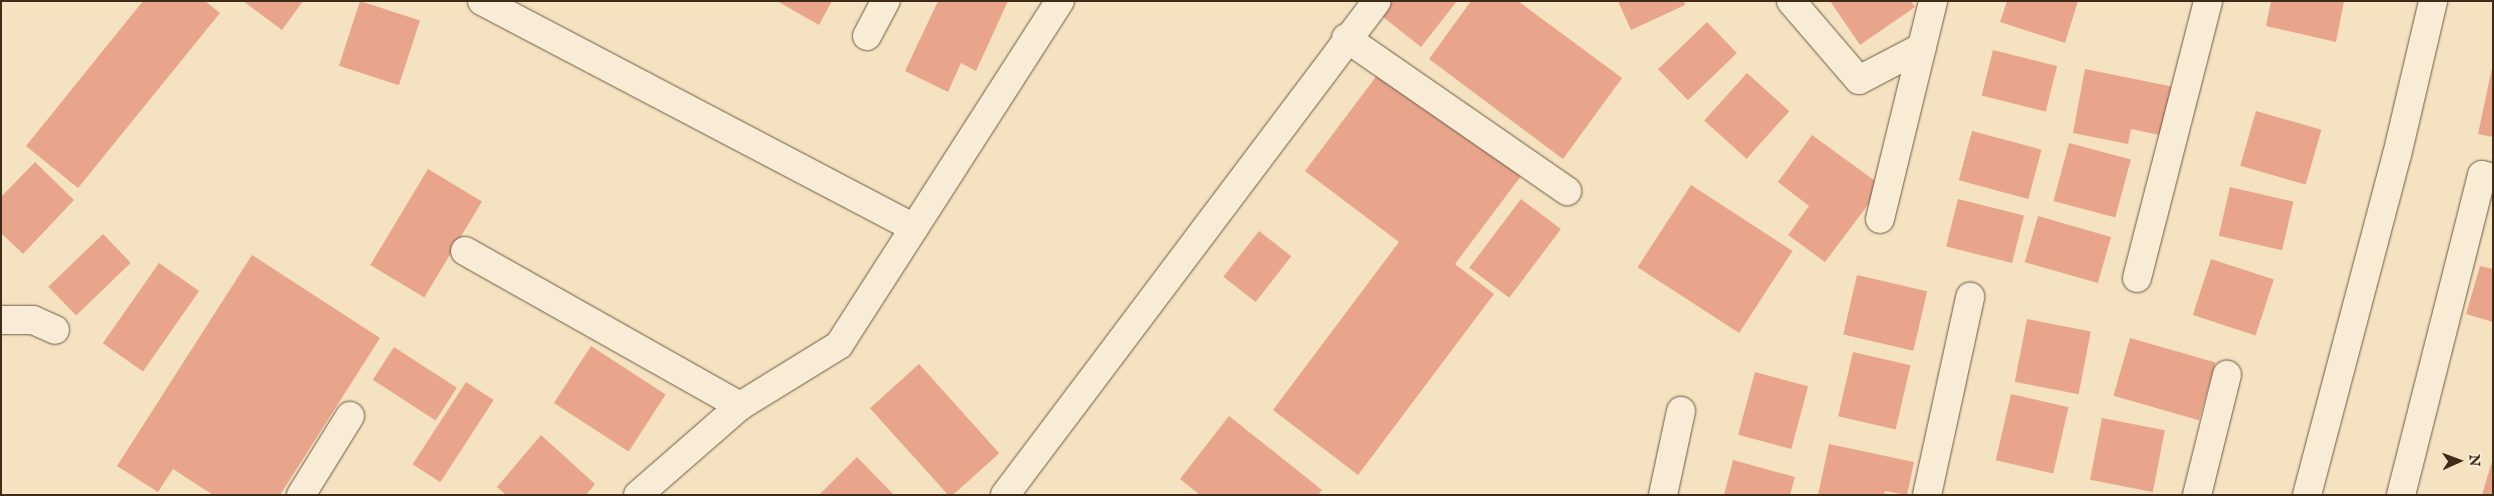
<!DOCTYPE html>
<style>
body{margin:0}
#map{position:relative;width:2494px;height:496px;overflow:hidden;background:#f5e2c0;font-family:"IM FELL English",serif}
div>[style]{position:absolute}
.building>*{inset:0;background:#e9a58c;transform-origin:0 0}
.roads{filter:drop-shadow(0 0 1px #6c5a43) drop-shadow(0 0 1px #6c5a43)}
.minor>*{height:28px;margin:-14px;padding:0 14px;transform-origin:14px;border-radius:14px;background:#f8ecd6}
span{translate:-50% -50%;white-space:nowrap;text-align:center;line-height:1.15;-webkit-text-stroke:4px #f8ecd6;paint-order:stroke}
.frame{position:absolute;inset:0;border:2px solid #3e2c19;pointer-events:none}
.north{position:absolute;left:2434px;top:436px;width:50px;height:50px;-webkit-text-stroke:4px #f8ecd6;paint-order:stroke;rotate:88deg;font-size:14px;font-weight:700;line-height:20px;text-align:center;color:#3e2c19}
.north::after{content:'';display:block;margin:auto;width:18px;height:22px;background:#3e2c19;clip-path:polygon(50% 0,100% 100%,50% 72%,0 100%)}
</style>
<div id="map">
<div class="building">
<i style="clip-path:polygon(143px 1px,205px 1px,220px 13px,78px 188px,26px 146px)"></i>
<i style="clip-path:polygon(243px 1px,303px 1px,282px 30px)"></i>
<i style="left:360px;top:1px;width:63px;height:68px;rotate:18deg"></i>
<i style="clip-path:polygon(777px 1px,832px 1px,819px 25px)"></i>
<i style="clip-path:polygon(938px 1px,1008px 1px,976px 71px,961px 63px,948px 92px,905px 71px)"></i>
<i style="clip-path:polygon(1387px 1px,1457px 1px,1421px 47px,1378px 13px)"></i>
<i style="clip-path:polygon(1471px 1px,1518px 1px,1622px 78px,1563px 159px,1429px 59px)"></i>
<i style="clip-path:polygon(1618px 1px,1684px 1px,1685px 5px,1631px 30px)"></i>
<i style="clip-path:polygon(1830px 1px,1911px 1px,1915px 7px,1860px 45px)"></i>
<i style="clip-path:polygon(2007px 1px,2078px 1px,2065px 43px,2000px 22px)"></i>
<i style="clip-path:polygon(2271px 1px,2344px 1px,2336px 42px,2266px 26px)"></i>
<i style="left:1707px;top:22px;width:43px;height:68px;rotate:46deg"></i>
<i style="left:1993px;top:50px;width:66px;height:47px;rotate:14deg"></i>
<i style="clip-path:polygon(1384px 66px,1524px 172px,1455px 264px,1494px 294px,1358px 475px,1273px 410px,1399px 242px,1305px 171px)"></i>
<i style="clip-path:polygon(2492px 68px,2493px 68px,2493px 137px,2478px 134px)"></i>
<i style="clip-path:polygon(2085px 69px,2174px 87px,2164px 136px,2131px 129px,2128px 144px,2073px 133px)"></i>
<i style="left:1747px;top:73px;width:57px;height:64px;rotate:42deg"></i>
<i style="left:2256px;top:111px;width:68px;height:57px;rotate:16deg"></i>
<i style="left:1972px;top:131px;width:72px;height:51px;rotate:15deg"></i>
<i style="clip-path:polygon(1812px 135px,1882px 186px,1825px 262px,1788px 235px,1809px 206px,1778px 182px)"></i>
<i style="left:2069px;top:143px;width:64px;height:60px;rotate:15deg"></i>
<i style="clip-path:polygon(35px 162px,74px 200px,23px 254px,1px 233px,1px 197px)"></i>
<i style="left:428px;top:169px;width:63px;height:112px;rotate:31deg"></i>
<i style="left:1691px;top:185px;width:121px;height:98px;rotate:33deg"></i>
<i style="left:2230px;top:187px;width:65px;height:50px;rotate:13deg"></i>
<i style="left:1521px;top:199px;width:50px;height:86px;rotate:37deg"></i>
<i style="left:1958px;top:199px;width:68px;height:49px;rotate:14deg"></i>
<i style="left:2038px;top:216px;width:76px;height:48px;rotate:16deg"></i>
<i style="left:1259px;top:231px;width:41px;height:58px;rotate:38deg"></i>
<i style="left:103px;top:234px;width:40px;height:76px;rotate:46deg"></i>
<i style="clip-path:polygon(252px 255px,380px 338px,280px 495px,213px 495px,173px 469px,158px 492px,117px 466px)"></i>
<i style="left:2211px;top:259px;width:66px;height:59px;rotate:18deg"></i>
<i style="left:159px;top:263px;width:49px;height:98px;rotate:35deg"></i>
<i style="clip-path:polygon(2480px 266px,2493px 269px,2493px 322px,2466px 314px)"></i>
<i style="left:1857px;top:275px;width:72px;height:61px;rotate:13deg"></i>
<i style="left:2027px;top:319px;width:65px;height:64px;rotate:11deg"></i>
<i style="left:2130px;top:338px;width:89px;height:60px;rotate:16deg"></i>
<i style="left:591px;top:346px;width:89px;height:68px;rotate:33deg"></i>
<i style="left:394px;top:347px;width:75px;height:39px;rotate:33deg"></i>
<i style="left:1853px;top:352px;width:59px;height:66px;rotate:13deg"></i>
<i style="left:919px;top:364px;width:120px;height:66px;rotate:48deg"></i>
<i style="left:1755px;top:372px;width:55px;height:65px;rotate:15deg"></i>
<i style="left:466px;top:382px;width:33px;height:98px;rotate:33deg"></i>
<i style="left:2011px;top:394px;width:59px;height:68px;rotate:13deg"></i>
<i style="clip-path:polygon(1229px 416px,1322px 490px,1318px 495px,1200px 495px,1180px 479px)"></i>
<i style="left:2102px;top:418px;width:64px;height:63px;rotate:11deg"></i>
<i style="clip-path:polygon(541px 435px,595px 484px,586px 495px,506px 495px,497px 487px)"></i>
<i style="clip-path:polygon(1829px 444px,1914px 462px,1907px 495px,1885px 491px,1884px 495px,1818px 495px)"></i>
<i style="clip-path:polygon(857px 457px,894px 495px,819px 495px)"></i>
<i style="clip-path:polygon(1733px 460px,1795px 477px,1790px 495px,1724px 495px)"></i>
<i style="clip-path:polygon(2492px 461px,2493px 495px,2482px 495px)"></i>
</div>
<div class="roads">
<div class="minor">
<i style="left:482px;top:1px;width:488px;rotate:27.7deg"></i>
<i style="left:1791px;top:1px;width:104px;rotate:49.3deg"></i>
<i style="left:1859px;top:80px;width:71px;rotate:-27.6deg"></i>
<i style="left:867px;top:36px;width:40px;rotate:-62deg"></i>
<i style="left:1346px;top:38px;width:269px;rotate:34.7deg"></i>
<i style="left:1880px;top:219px;width:224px;rotate:-76.3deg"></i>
<i style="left:465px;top:251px;width:316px;rotate:29.4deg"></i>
<i style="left:2137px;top:278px;width:286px;rotate:-75.6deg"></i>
<i style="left:1px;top:320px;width:32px"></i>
<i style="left:33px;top:320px;width:24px;rotate:24deg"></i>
<i style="left:301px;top:495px;width:93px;rotate:-58.2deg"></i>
<i style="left:638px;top:495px;width:135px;rotate:-41.1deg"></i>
<i style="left:740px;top:406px;width:116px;rotate:-31.6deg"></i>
<i style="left:839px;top:345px;width:409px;rotate:-57.3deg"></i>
<i style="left:1005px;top:495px;width:618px;rotate:-53.02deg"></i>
<i style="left:1663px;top:495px;width:86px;rotate:-77.9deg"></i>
<i style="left:1927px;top:495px;width:203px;rotate:-77.7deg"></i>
<i style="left:2197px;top:495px;width:124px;rotate:-76deg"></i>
<i style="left:2307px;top:495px;width:352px;rotate:-75.2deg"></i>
<i style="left:2397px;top:155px;width:158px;rotate:-76.8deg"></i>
<i style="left:2401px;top:495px;width:330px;rotate:-75.8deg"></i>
<i style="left:2482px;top:175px;width:11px;rotate:15deg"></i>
</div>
</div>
<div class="frame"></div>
<div class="north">N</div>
</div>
